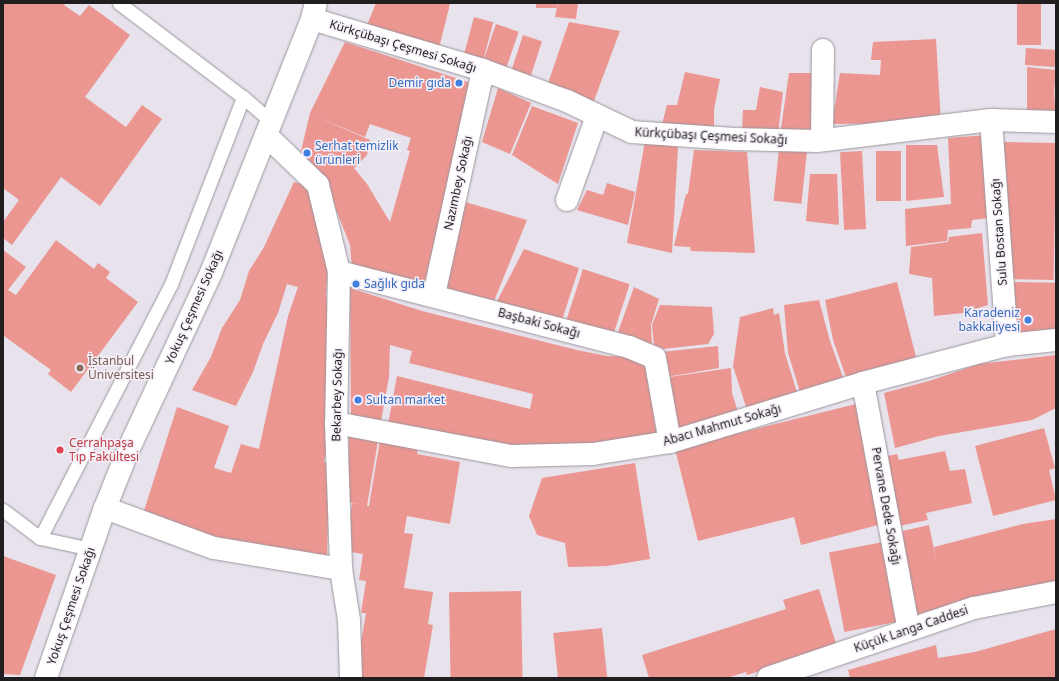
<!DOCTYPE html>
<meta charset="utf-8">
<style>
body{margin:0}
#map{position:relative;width:1059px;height:681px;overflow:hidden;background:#e7e2eb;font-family:"Noto Sans",sans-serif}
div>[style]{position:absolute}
.building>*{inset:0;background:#eb9691;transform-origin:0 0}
.roads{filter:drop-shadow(0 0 1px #9b969e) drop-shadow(0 0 1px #9b969e)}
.lane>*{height:13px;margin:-6.5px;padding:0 6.5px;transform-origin:6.5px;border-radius:6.5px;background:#fff}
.street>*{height:22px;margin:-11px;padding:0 11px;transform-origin:11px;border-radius:11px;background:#fff}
.secondary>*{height:22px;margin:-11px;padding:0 11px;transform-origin:11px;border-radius:11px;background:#fff}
.dots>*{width:11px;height:11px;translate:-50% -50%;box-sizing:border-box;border:2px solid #f5eff8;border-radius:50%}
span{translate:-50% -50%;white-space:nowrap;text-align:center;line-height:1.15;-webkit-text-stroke:3px #f5eff8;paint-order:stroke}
.street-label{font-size:12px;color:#201e21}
.shop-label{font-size:12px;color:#366cbe}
.right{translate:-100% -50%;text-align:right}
.left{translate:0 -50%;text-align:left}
.education-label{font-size:12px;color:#785e54}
.health-label{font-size:12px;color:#be3a42}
.frame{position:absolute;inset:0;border:4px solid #201e21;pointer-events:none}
</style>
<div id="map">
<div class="building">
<i style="clip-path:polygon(3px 3px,66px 3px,64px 5px,80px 16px,89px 5px,130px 35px,85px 97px,126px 127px,142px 105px,162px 119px,100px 206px,61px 177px,12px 245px,3px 238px,3px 222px,19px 200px,3px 188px)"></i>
<i style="clip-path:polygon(376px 3px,450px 4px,439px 48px,365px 30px)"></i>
<i style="left:536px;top:3px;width:21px;height:5px"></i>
<i style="clip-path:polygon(558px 3px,578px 3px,576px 19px,555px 17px)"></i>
<i style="left:1017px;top:3px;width:24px;height:42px"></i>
<i style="left:474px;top:17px;width:20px;height:44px;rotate:15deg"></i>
<i style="clip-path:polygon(569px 22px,620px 31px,592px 106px,546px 89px)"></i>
<i style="left:496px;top:24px;width:24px;height:45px;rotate:19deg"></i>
<i style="left:523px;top:35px;width:20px;height:44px;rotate:18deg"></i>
<i style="clip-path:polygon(936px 39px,941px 123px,832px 124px,840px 73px,880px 75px,881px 60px,871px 60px,873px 42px)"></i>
<i style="clip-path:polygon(evenodd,345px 42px,477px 85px,452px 165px,424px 286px,352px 268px,350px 245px,329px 192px,298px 164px,310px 113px,345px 42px,312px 115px,365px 137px,370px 124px,411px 138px,407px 150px,410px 151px,390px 222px,367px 184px,354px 168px,367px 155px,370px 140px,312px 115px)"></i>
<i style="left:1026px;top:48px;width:30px;height:17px;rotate:4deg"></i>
<i style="clip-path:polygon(1027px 67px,1056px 70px,1054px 93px,1056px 117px,1027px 113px)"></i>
<i style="clip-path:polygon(685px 72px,720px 79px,714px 109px,714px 136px,661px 128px,667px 105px,677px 105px)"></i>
<i style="clip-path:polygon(789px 73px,817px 73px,815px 134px,780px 135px)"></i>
<i style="clip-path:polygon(760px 87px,783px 92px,778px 133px,742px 130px,743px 110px,756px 110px)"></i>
<i style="clip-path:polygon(498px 88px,531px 103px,510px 154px,482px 142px)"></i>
<i style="clip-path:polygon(532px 106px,578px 123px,558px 184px,512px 155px)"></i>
<i style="clip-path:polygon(987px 135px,997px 217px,972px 220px,971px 228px,948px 230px,947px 241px,906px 246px,905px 209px,951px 204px,948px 138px)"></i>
<i style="clip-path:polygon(645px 141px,678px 147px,672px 253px,627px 243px)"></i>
<i style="left:1000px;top:142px;width:56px;height:137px;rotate:1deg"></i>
<i style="clip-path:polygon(906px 145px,937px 145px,944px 197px,906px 201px)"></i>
<i style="left:779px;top:149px;width:28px;height:52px;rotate:6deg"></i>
<i style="clip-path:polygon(694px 150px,747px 152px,755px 253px,691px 251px,690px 247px,674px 246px,686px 194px,688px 194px)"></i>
<i style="left:862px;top:151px;width:78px;height:22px;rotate:87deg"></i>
<i style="left:901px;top:151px;width:50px;height:25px;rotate:90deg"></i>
<i style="clip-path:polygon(810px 174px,837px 174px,839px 225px,806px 221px)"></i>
<i style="clip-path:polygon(294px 182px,316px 188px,328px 265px,326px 296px,330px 326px,330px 429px,324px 462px,329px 463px,327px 562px,219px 540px,142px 517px,177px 407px,229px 426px,214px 468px,231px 473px,241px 444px,259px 449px,288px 316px,298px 287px,287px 284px,278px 313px,263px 344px,253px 372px,236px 406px,192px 390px,211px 357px,222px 328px,240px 300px,249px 271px,264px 247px)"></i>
<i style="clip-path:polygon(607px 183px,635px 192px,628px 225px,577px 210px,587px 190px,603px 195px)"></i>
<i style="clip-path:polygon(465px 202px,527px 220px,492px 306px,441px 292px)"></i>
<i style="clip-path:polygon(982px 233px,988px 305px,963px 313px,934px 316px,932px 278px,909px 274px,911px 247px,948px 242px,949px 237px)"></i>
<i style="clip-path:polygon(56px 240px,94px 269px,98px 263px,110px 272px,106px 278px,138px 302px,71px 392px,48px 374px,51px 370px,4px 336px,3px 338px,3px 250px,26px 267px,8px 290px,16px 295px)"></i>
<i style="clip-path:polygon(524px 249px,579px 268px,561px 323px,495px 305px)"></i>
<i style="left:583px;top:269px;width:49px;height:55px;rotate:18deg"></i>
<i style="clip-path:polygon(897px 282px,916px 357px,847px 380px,833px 340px,825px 300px)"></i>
<i style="left:1010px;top:282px;width:46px;height:53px;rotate:1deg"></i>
<i style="clip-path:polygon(634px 287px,659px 299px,651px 325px,652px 346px,616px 338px)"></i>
<i style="clip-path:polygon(350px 288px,422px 311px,577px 350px,607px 356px,647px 357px,657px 440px,551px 452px,521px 444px,520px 449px,387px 430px,397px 376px,530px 409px,533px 394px,409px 363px,412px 351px,390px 345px,389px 377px,380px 427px,351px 420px)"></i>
<i style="clip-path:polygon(819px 300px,830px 341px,844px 380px,801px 395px,788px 353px,784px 305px)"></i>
<i style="clip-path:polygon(660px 305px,712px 307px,714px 334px,708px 344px,663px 349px,654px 345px,652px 325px)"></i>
<i style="clip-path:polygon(773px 308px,774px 315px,779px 313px,785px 353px,798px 396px,747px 410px,733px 366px,740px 317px)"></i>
<i style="clip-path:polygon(718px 346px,719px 368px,666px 377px,661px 352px)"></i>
<i style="clip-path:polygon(1056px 355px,1056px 408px,1032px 420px,939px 436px,895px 448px,884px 393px,929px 381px,979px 364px)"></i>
<i style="clip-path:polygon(731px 368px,732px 393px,740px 418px,677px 431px,669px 377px)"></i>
<i style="clip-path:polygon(856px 404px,886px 523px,801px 545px,794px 517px,698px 541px,675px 449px)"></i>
<i style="clip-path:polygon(1044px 428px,1055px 468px,1049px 470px,1056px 500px,993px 516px,975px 446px)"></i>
<i style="clip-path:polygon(349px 429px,379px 435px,367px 506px,369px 506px,380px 440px,418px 446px,417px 454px,460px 462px,450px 524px,407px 516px,404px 533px,413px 534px,404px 588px,433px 592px,428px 624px,433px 625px,424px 678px,355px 678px,366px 613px,361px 613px,366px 581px,359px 580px,363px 554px,345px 551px,352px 503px,362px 505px,345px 501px,349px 477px)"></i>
<i style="clip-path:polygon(945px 451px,950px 471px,965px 469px,972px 503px,926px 513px,928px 520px,894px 527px,879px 458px,897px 454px,899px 460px)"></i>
<i style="clip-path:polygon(635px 463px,650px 559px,607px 566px,568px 567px,565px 543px,537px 535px,529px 516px,542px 478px)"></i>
<i style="clip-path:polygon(1056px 519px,1056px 586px,943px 607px,911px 616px,894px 533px,929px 525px,936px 559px,934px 547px,1023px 524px)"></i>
<i style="left:883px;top:542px;width:81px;height:55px;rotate:79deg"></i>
<i style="clip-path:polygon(3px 556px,56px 575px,20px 675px,3px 674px)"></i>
<i style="clip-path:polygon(819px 589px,838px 650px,802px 658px,747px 675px,746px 672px,727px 678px,649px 678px,642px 655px,786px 609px,783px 600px)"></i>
<i style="left:521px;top:591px;width:86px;height:72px;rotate:89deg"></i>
<i style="left:602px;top:628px;width:50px;height:49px;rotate:84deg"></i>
<i style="clip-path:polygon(1056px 629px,1056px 678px,850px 678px,848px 670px,936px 645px,938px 658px,975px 652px)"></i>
</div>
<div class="roads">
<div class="lane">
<i style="left:119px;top:3px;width:156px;rotate:37.2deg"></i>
<i style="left:243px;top:97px;width:38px;rotate:41deg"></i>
<i style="left:3px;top:510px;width:46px;rotate:37.1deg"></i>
<i style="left:40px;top:538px;width:52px;rotate:12.2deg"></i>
<i style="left:40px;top:538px;width:286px;rotate:-62.7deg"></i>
<i style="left:171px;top:284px;width:200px;rotate:-68.9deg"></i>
</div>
<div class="street">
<i style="left:312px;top:19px;width:178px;rotate:16.6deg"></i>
<i style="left:483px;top:70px;width:90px;rotate:20.3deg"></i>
<i style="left:567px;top:101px;width:72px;rotate:25.5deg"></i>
<i style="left:632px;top:132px;width:102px;rotate:3.9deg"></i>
<i style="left:734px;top:139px;width:83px;rotate:1.4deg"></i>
<i style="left:817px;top:141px;width:175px;rotate:-6.9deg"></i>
<i style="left:991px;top:120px;width:65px;rotate:1.8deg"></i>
<i style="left:991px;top:120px;width:226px;rotate:85.9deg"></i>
<i style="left:266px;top:135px;width:72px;rotate:43.9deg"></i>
<i style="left:318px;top:185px;width:89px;rotate:76.4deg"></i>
<i style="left:339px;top:272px;width:151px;rotate:91.1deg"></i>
<i style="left:336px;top:423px;width:146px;rotate:88deg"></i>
<i style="left:341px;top:569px;width:52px;rotate:81.1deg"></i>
<i style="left:349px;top:620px;width:58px;rotate:88deg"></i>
<i style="left:822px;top:140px;width:90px;rotate:-89.4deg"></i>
<i style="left:567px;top:200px;width:89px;rotate:-70.3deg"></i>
<i style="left:339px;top:272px;width:300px;rotate:14.5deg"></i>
<i style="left:629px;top:347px;width:28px;rotate:23deg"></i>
<i style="left:655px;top:358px;width:85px;rotate:79.9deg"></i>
<i style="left:434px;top:295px;width:230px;rotate:-77.7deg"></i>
<i style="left:863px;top:383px;width:251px;rotate:79.5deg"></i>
<i style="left:336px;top:423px;width:178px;rotate:10.7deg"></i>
<i style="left:511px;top:456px;width:82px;rotate:-1.4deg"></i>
<i style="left:593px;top:454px;width:78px;rotate:-8.9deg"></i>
<i style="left:670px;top:442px;width:202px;rotate:-17deg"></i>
<i style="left:863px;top:383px;width:149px;rotate:-14.8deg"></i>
<i style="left:1007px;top:345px;width:49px;rotate:-5.8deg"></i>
<i style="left:105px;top:508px;width:116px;rotate:20.2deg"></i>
<i style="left:214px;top:548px;width:129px;rotate:9.4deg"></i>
<i style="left:46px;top:678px;width:180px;rotate:-70.9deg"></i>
<i style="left:105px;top:508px;width:65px;rotate:-68.2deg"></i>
<i style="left:129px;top:448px;width:193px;rotate:-64.9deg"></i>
<i style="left:211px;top:273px;width:273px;rotate:-68.3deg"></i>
<i style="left:312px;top:19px;width:16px;rotate:-76deg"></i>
</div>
<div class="secondary">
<i style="left:768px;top:678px;width:218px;rotate:-18.8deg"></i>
<i style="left:974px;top:608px;width:84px;rotate:-11deg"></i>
</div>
</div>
<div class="dots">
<i style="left:459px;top:83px;background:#3f7fe0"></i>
<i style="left:307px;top:153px;background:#3f7fe0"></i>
<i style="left:356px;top:284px;background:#3f7fe0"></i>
<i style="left:1028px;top:320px;background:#3f7fe0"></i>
<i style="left:80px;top:368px;background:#8d6e63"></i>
<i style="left:358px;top:400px;background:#3f7fe0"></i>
<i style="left:60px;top:450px;background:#e0444e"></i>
</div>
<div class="street-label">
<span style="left:403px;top:46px;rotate:17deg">Kürkçübaşı Çeşmesi Sokağı</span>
<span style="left:711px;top:136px;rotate:3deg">Kürkçübaşı Çeşmesi Sokağı</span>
<span style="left:458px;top:183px;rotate:-78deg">Nazımbey Sokağı</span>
<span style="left:999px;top:232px;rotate:-94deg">Sulu Bostan Sokağı</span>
<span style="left:194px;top:307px;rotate:-66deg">Yokuş Çeşmesi Sokağı</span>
<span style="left:539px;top:323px;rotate:15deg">Başbaki Sokağı</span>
<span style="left:337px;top:395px;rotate:-89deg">Bekarbey Sokağı</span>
<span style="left:722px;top:425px;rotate:-16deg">Abacı Mahmut Sokağı</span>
<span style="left:886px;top:506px;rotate:80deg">Pervane Dede Sokağı</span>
<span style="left:71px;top:606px;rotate:-71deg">Yokuş Çeşmesi Sokağı</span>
<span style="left:911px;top:629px;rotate:-19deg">Küçük Langa Caddesi</span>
</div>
<div class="shop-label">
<span class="right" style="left:451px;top:83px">Demir gıda</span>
<span class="left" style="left:315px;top:153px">Serhat temizlik<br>ürünleri</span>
<span class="left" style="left:364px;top:284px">Sağlık gıda</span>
<span class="right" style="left:1020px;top:320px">Karadeniz<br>bakkaliyesi</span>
<span class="left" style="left:366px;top:400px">Sultan market</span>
</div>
<div class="education-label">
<span class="left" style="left:88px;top:368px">İstanbul<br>Üniversitesi</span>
</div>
<div class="health-label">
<span class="left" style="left:69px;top:450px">Cerrahpaşa<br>Tıp Fakültesi</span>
</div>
<div class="frame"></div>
</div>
